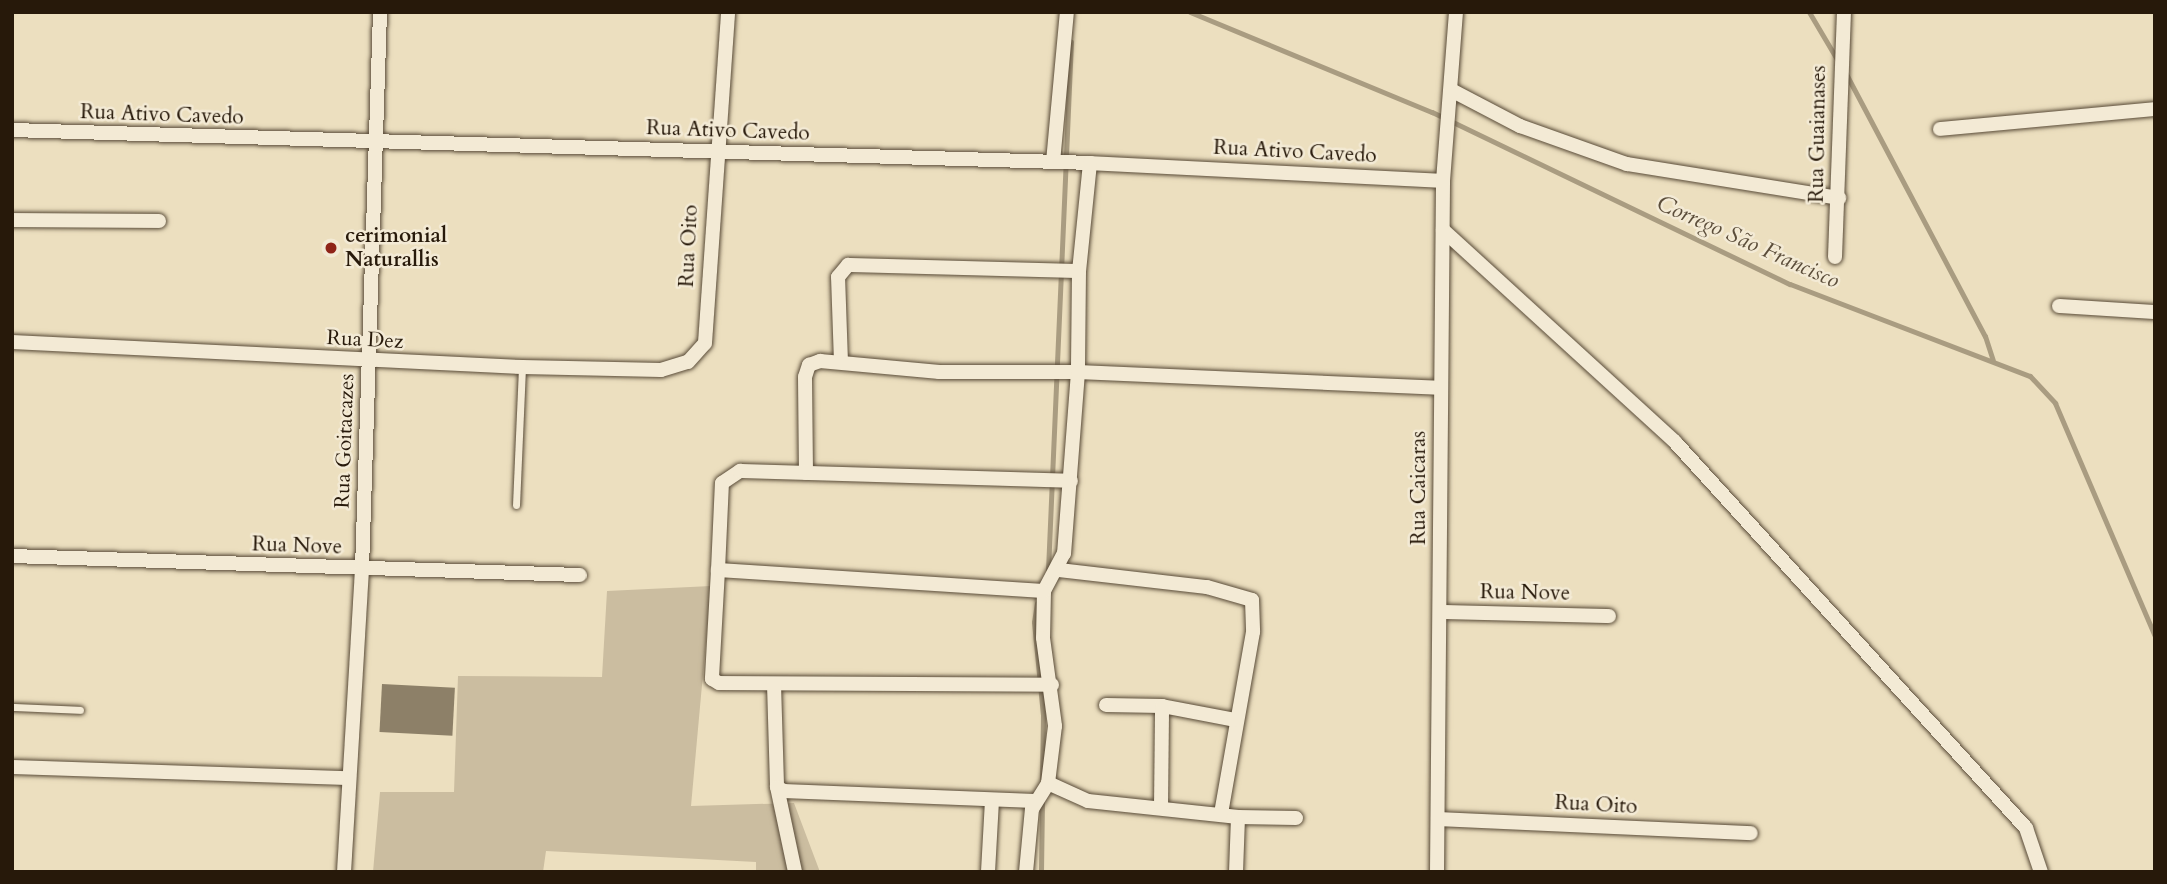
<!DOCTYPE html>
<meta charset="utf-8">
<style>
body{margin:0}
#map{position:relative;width:2167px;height:884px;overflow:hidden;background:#ecdfbf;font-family:Cardo,serif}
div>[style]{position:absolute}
.green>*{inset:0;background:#cbbda0}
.stream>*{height:5px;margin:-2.5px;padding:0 2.5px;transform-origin:2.5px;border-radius:2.5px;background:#a99c81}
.building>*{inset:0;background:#8d8068;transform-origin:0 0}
.roads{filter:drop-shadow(0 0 2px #584a37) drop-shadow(0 0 2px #584a37)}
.lane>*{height:7px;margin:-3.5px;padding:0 3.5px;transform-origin:3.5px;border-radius:3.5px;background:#f3ead5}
.street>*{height:14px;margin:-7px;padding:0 7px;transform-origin:7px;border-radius:7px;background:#f3ead5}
.dots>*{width:19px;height:19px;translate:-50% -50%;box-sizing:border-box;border:4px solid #f3ead5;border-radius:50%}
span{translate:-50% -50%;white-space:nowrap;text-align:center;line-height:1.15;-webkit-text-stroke:5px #f3ead5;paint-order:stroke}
.street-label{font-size:21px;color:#27190a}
.poi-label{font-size:21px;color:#27190a;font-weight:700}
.left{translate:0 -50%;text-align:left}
.water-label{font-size:23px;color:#5b4d3a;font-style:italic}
.frame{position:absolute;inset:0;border:14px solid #27190a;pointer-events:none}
</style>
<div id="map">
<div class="green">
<i style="clip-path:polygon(711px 586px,691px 806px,794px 803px,820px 872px,756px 872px,756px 862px,546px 851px,543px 872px,373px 872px,380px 792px,454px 792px,458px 676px,602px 677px,607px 591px)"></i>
</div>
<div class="stream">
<i style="left:1190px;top:12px;width:262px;rotate:22.5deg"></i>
<i style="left:1432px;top:112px;width:397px;rotate:25.7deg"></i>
<i style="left:1790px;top:284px;width:257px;rotate:21deg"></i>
<i style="left:2030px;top:376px;width:37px;rotate:47deg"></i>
<i style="left:2055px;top:403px;width:254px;rotate:66.8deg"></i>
<i style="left:1809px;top:12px;width:57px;rotate:59.4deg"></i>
<i style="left:1845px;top:72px;width:299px;rotate:62.1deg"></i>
<i style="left:1985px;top:336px;width:25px;rotate:72deg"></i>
<i style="left:1048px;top:570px;width:529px;rotate:-87.51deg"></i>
<i style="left:1037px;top:603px;width:19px;rotate:99deg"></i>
<i style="left:1034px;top:622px;width:93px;rotate:84.5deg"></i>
<i style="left:1043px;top:715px;width:63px;rotate:90.9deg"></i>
<i style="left:1041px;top:872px;width:71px;rotate:-89.2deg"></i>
</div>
<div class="building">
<i style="left:382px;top:684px;width:73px;height:48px;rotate:3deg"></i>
</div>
<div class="roads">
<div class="lane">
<i style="left:516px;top:505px;width:138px;rotate:-87.5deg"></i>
<i style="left:12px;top:707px;width:68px;rotate:2.5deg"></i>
</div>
<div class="street">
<i style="left:1453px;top:91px;width:76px;rotate:27.6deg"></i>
<i style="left:1520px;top:126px;width:114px;rotate:19.6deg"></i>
<i style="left:1627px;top:164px;width:215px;rotate:9.1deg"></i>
<i style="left:1940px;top:129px;width:216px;rotate:-5.3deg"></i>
<i style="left:12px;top:130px;width:1079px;rotate:1.75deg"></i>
<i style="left:1090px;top:163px;width:353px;rotate:2.9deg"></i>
<i style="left:1053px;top:162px;width:151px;rotate:-84.7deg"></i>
<i style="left:1090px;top:163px;width:109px;rotate:95.8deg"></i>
<i style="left:1079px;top:271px;width:101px;rotate:90.6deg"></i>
<i style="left:1078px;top:372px;width:182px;rotate:94.4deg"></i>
<i style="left:1064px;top:553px;width:43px;rotate:117.8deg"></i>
<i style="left:1044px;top:591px;width:47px;rotate:91.2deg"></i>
<i style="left:1043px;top:638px;width:89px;rotate:82.2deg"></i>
<i style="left:1055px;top:726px;width:57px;rotate:97deg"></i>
<i style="left:1048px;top:783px;width:44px;rotate:24.2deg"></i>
<i style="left:1088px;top:801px;width:151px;rotate:6.1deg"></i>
<i style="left:1238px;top:817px;width:58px;rotate:1deg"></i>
<i style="left:12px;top:220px;width:147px;rotate:0.4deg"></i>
<i style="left:1443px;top:230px;width:314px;rotate:42.4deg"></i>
<i style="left:1675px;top:442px;width:522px;rotate:47.72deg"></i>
<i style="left:2026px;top:828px;width:46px;rotate:71.2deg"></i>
<i style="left:1835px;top:257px;width:245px;rotate:-87.9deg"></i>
<i style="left:2059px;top:306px;width:96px;rotate:3.6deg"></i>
<i style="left:12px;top:342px;width:511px;rotate:2.81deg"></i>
<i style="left:522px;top:367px;width:139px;rotate:1.2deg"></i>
<i style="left:661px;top:370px;width:28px;rotate:-17deg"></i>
<i style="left:688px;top:362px;width:25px;rotate:-48deg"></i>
<i style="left:705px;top:343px;width:332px;rotate:-86deg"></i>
<i style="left:841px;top:362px;width:85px;rotate:-92deg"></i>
<i style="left:838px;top:277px;width:16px;rotate:-50deg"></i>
<i style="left:848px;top:265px;width:231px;rotate:1.5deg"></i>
<i style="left:806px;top:473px;width:96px;rotate:-90.6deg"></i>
<i style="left:805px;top:377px;width:13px;rotate:-72deg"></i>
<i style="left:809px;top:365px;width:12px;rotate:-20deg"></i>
<i style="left:820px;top:361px;width:120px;rotate:5.3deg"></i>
<i style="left:939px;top:372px;width:139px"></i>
<i style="left:1078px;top:372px;width:361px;rotate:2.5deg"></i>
<i style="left:12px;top:556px;width:568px;rotate:1.92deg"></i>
<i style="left:718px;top:570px;width:109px;rotate:93.2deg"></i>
<i style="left:712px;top:679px;width:8px;rotate:30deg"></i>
<i style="left:719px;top:683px;width:333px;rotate:0.3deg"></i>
<i style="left:1059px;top:570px;width:149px;rotate:6.6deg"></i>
<i style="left:1207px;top:587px;width:47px;rotate:16.1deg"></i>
<i style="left:1252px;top:600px;width:32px;rotate:88deg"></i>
<i style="left:1253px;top:632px;width:185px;rotate:100deg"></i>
<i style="left:1044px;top:591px;width:327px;rotate:-176.3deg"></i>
<i style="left:718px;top:570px;width:87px;rotate:-87.4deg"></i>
<i style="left:722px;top:483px;width:22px;rotate:-34deg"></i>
<i style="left:740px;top:471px;width:331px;rotate:1.7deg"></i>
<i style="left:1441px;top:612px;width:168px;rotate:1.4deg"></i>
<i style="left:774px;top:684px;width:103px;rotate:88.3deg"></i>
<i style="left:777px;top:787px;width:8px;rotate:30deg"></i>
<i style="left:784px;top:791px;width:250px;rotate:2.3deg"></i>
<i style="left:1106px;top:705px;width:56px;rotate:1deg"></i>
<i style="left:1162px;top:706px;width:74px;rotate:10.9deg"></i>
<i style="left:12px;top:767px;width:336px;rotate:1.9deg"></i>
<i style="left:777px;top:787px;width:87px;rotate:78deg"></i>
<i style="left:1161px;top:808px;width:102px;rotate:-89.4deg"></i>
<i style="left:1439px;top:819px;width:312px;rotate:2.6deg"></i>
<i style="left:344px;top:872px;width:304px;rotate:-86.6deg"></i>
<i style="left:362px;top:569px;width:557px;rotate:-88.15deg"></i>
<i style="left:988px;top:872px;width:72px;rotate:-86.8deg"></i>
<i style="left:1026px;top:872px;width:63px;rotate:-84.6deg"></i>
<i style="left:1032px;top:809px;width:31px;rotate:-58deg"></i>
<i style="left:1236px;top:872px;width:55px;rotate:-87.9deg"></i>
<i style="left:1437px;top:872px;width:691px;rotate:-89.5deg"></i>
<i style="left:1443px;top:181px;width:169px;rotate:-85.6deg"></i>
</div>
</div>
<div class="dots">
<i style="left:331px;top:248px;background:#8f2418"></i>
</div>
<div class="street-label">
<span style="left:162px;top:115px;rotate:2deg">Rua Ativo Cavedo</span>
<span style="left:728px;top:131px;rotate:2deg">Rua Ativo Cavedo</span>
<span style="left:1818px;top:134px;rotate:-89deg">Rua Guaianases</span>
<span style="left:1295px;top:152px;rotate:3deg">Rua Ativo Cavedo</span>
<span style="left:689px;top:246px;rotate:-87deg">Rua Oito</span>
<span style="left:365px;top:340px;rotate:3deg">Rua Dez</span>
<span style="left:345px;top:441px;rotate:-88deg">Rua Goitacazes</span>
<span style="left:1419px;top:488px;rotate:-90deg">Rua Caicaras</span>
<span style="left:297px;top:546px;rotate:2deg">Rua Nove</span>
<span style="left:1525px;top:593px;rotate:1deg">Rua Nove</span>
<span style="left:1596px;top:805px;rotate:3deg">Rua Oito</span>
</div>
<div class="poi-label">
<span class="left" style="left:345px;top:248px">cerimonial<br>Naturallis</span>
</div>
<div class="water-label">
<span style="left:1748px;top:242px;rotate:24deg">Corrego São Francisco</span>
</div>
<div class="frame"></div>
</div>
